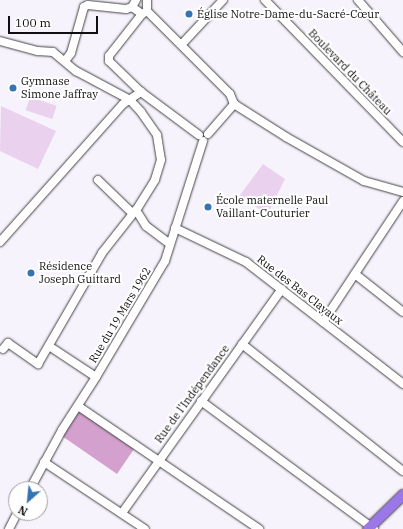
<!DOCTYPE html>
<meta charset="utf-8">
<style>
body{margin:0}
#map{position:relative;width:403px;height:529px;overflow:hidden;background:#f7f3fd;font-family:"IBM Plex Serif",serif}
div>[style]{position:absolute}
.forest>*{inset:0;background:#d4a1cf}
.pitch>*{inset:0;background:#ead1ed;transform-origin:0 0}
.roads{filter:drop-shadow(0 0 1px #424242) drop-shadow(0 0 1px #424242)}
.minor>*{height:8px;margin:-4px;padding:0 4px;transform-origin:4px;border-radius:4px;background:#fff}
.major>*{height:10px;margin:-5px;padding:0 5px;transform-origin:5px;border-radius:5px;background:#9b78e8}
.dots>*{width:11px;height:11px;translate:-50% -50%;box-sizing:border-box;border:2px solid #fff;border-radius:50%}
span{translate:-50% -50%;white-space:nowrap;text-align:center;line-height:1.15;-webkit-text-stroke:4px #fff;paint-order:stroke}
.poi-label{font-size:11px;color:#0f0f0f}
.left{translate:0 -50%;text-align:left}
.street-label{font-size:11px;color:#0f0f0f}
.north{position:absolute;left:8px;top:481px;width:40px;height:40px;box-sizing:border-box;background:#fff;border:1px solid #9f9f9f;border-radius:50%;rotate:207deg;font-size:11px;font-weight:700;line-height:16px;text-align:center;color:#0f0f0f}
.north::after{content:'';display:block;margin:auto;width:14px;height:18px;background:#3773b0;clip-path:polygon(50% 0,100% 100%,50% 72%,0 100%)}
.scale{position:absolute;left:8px;top:16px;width:90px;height:18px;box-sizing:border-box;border:2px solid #0f0f0f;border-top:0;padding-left:5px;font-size:12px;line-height:14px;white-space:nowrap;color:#0f0f0f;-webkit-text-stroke:3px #fff;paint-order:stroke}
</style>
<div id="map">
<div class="forest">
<i style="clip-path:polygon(81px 412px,134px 449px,117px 474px,62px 436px,77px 413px)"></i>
</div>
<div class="pitch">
<i style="left:30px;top:97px;width:28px;height:14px;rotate:18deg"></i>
<i style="clip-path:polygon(1px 106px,56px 131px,38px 169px,0 151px)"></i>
<i style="clip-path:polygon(263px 164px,285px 179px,267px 215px,240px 195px)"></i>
</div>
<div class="roads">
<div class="minor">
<i style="left:136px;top:0;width:8px;rotate:120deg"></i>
<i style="left:132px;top:7px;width:12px;rotate:35deg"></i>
<i style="left:142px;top:14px;width:6px;rotate:-31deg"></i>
<i style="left:147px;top:11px;width:11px;rotate:-90deg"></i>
<i style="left:265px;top:0;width:198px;rotate:45.8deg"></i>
<i style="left:358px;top:0;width:69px;rotate:49.1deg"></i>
<i style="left:147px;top:11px;width:117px;rotate:45deg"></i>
<i style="left:230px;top:94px;width:11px;rotate:68deg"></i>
<i style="left:142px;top:14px;width:53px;rotate:128.2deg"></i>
<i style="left:109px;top:56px;width:5px;rotate:90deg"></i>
<i style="left:109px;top:61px;width:45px;rotate:44.1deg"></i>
<i style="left:141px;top:92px;width:72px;rotate:36.6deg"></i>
<i style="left:0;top:41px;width:39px;rotate:15deg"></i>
<i style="left:38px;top:51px;width:15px;rotate:4deg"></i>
<i style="left:53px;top:52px;width:30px;rotate:40deg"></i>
<i style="left:76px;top:71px;width:61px;rotate:28.2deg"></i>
<i style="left:130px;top:100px;width:16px;rotate:47deg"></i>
<i style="left:141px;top:112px;width:28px;rotate:55deg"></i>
<i style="left:157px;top:135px;width:25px;rotate:81deg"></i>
<i style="left:161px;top:160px;width:21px;rotate:107deg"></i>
<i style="left:155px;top:180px;width:36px;rotate:122deg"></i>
<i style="left:136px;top:210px;width:19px;rotate:58deg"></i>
<i style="left:146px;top:226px;width:30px;rotate:37deg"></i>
<i style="left:182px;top:44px;width:60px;rotate:-47deg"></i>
<i style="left:65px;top:61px;width:10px;rotate:-53deg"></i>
<i style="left:71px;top:53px;width:48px;rotate:-74.2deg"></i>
<i style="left:84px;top:7px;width:4px;rotate:-27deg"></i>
<i style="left:88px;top:5px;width:38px;rotate:6deg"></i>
<i style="left:126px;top:9px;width:6px;rotate:-18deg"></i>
<i style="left:208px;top:134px;width:40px;rotate:-49deg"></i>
<i style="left:234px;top:104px;width:62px;rotate:32.4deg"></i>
<i style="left:286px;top:137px;width:90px;rotate:29.4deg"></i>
<i style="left:364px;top:181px;width:41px;rotate:15.8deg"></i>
<i style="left:98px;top:180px;width:47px;rotate:44.1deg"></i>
<i style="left:175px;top:228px;width:79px;rotate:25.6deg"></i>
<i style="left:246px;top:262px;width:199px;rotate:37.8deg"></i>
<i style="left:0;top:242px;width:185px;rotate:-48.3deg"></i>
<i style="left:123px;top:104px;width:22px;rotate:-34deg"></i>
<i style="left:355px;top:274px;width:61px;rotate:38.4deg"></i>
<i style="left:323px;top:322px;width:145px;rotate:-56.5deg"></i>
<i style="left:242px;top:344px;width:205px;rotate:38.3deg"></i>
<i style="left:49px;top:346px;width:56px;rotate:33.4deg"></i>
<i style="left:3px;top:349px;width:8px;rotate:-50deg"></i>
<i style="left:8px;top:343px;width:37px;rotate:35deg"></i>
<i style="left:38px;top:364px;width:128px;rotate:-60deg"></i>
<i style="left:102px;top:253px;width:55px;rotate:-51.7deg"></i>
<i style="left:201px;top:401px;width:215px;rotate:36.5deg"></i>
<i style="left:78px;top:406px;width:219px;rotate:34.2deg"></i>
<i style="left:44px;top:462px;width:121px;rotate:33.6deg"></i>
<i style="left:30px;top:489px;width:67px;rotate:-61.5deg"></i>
<i style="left:62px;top:430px;width:63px;rotate:-57.3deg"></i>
<i style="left:96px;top:377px;width:135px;rotate:-59.3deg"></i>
<i style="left:165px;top:261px;width:126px;rotate:-72.4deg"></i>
<i style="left:122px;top:513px;width:275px;rotate:-54.5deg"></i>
<i style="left:9px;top:529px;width:18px;rotate:-63deg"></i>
</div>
<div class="major">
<i style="left:368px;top:529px;width:49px;rotate:-44.2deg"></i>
</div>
</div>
<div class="dots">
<i style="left:189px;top:14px;background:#3773b0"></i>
<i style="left:13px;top:88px;background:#3773b0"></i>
<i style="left:208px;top:207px;background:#3773b0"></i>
<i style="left:31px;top:273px;background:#3773b0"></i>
</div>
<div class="poi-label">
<span class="left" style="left:197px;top:14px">Église Notre-Dame-du-Sacré-Cœur</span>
<span class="left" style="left:21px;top:88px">Gymnase<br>Simone Jaffray</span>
<span class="left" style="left:216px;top:207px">École maternelle Paul<br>Vaillant-Couturier</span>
<span class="left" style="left:39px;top:273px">Résidence<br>Joseph Guittard</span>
</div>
<div class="street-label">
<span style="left:350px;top:72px;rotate:46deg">Boulevard du Château</span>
<span style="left:300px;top:290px;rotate:38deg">Rue des Bas Clayaux</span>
<span style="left:120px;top:315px;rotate:-59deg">Rue du 19 Mars 1962</span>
<span style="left:192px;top:394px;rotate:-54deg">Rue de l'Indépendance</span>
</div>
<div class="north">N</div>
<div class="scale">100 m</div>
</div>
